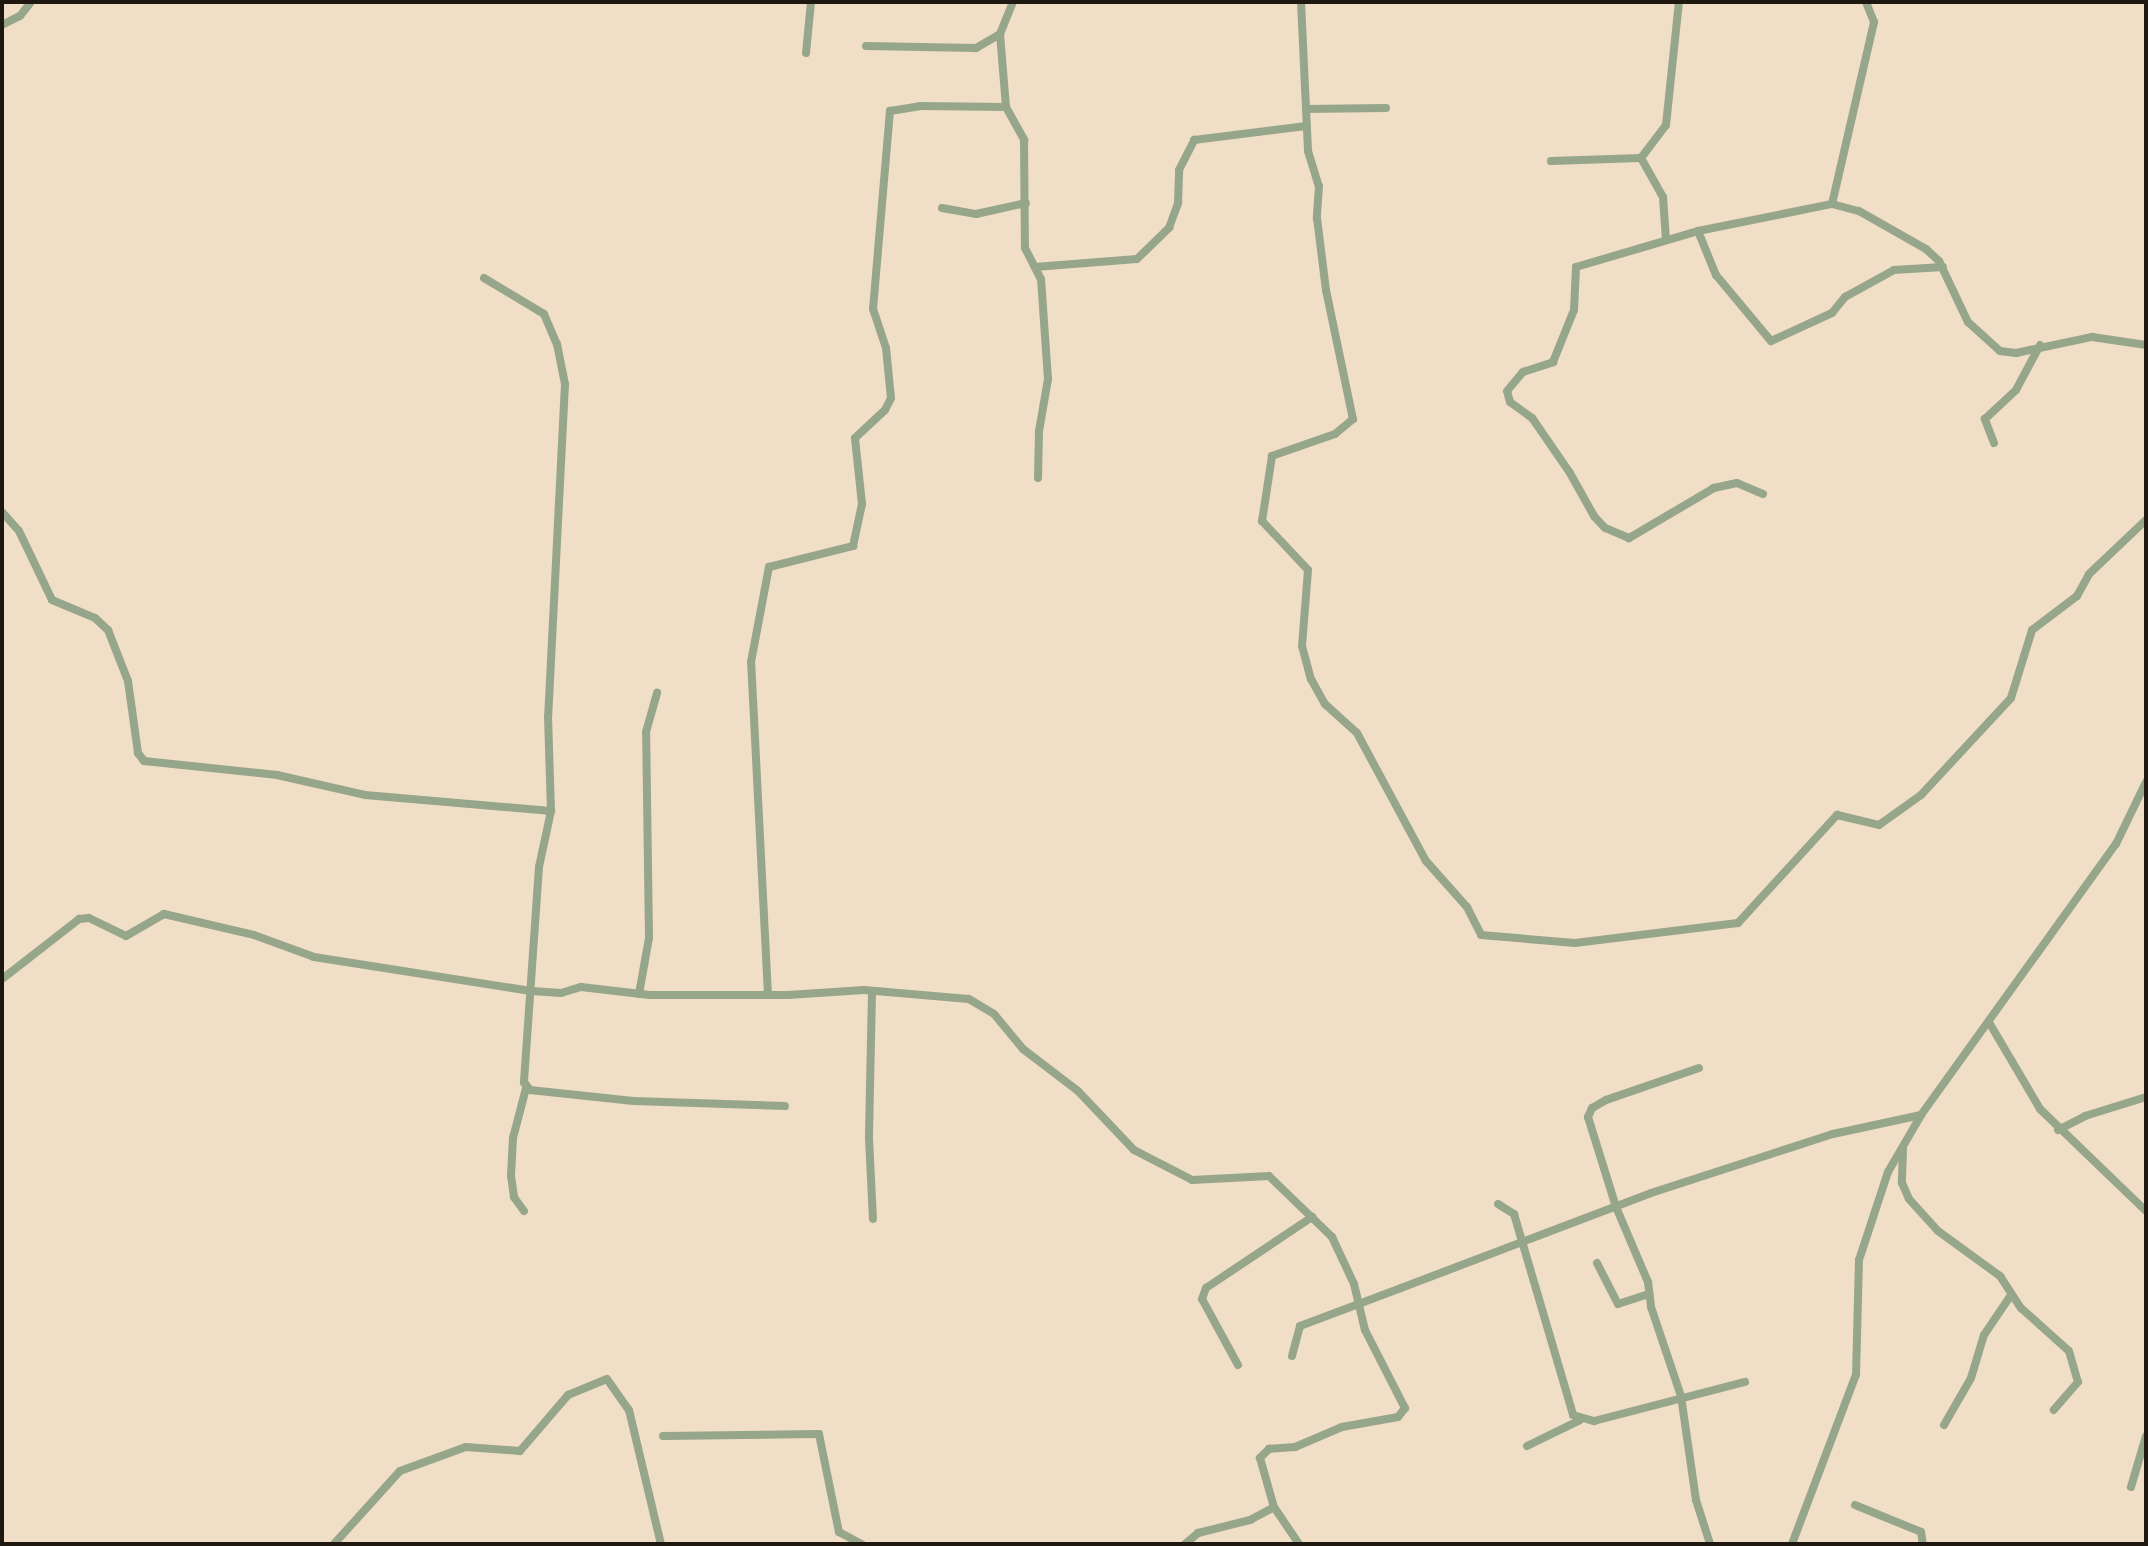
<!DOCTYPE html>
<style>
body{margin:0}
#map{position:relative;width:2148px;height:1546px;overflow:hidden;background:#f1dec6;font-family:"DejaVu Sans",sans-serif}
div>[style]{position:absolute}
.minor>*{height:8px;margin:-4px;padding:0 4px;transform-origin:4px;border-radius:4px;background:#96a68a}
span{translate:-50% -50%;white-space:nowrap;text-align:center;line-height:1.15;-webkit-text-stroke:6px #f1dec6;paint-order:stroke}
.frame{position:absolute;inset:0;border:4px solid #1f1810;pointer-events:none}
</style>
<div id="map">
<div class="minor">
<i style="left:1301px;top:2px;width:149px;rotate:87.3deg"></i>
<i style="left:1308px;top:151px;width:37px;rotate:73deg"></i>
<i style="left:1319px;top:186px;width:32px;rotate:94deg"></i>
<i style="left:1317px;top:218px;width:73px;rotate:82.9deg"></i>
<i style="left:1326px;top:290px;width:132px;rotate:78.2deg"></i>
<i style="left:1353px;top:419px;width:23px;rotate:140deg"></i>
<i style="left:1335px;top:434px;width:67px;rotate:160.8deg"></i>
<i style="left:1272px;top:456px;width:66px;rotate:98.7deg"></i>
<i style="left:1262px;top:521px;width:67px;rotate:46.8deg"></i>
<i style="left:1308px;top:570px;width:76px;rotate:94.5deg"></i>
<i style="left:1302px;top:646px;width:34px;rotate:75deg"></i>
<i style="left:1311px;top:679px;width:29px;rotate:61deg"></i>
<i style="left:1325px;top:704px;width:43px;rotate:42.2deg"></i>
<i style="left:1357px;top:733px;width:145px;rotate:61.7deg"></i>
<i style="left:1426px;top:861px;width:62px;rotate:48.3deg"></i>
<i style="left:1467px;top:907px;width:31px;rotate:63deg"></i>
<i style="left:1481px;top:935px;width:94px;rotate:4.9deg"></i>
<i style="left:1575px;top:943px;width:164px;rotate:-7deg"></i>
<i style="left:1738px;top:923px;width:147px;rotate:-47.5deg"></i>
<i style="left:1837px;top:815px;width:43px;rotate:13.4deg"></i>
<i style="left:1879px;top:825px;width:52px;rotate:-35.5deg"></i>
<i style="left:1921px;top:795px;width:132px;rotate:-47.1deg"></i>
<i style="left:2011px;top:698px;width:71px;rotate:-72.8deg"></i>
<i style="left:2032px;top:630px;width:56px;rotate:-37.1deg"></i>
<i style="left:2077px;top:596px;width:25px;rotate:-61deg"></i>
<i style="left:2089px;top:574px;width:79px;rotate:-43.5deg"></i>
<i style="left:2px;top:25px;width:20px;rotate:-27deg"></i>
<i style="left:20px;top:16px;width:18px;rotate:-52deg"></i>
<i style="left:1000px;top:34px;width:73px;rotate:85.3deg"></i>
<i style="left:1006px;top:107px;width:38px;rotate:61deg"></i>
<i style="left:1024px;top:140px;width:108px;rotate:89.5deg"></i>
<i style="left:1025px;top:248px;width:35px;rotate:63deg"></i>
<i style="left:1041px;top:279px;width:100px;rotate:86deg"></i>
<i style="left:1048px;top:379px;width:53px;rotate:99.8deg"></i>
<i style="left:1039px;top:431px;width:47px;rotate:91.2deg"></i>
<i style="left:866px;top:46px;width:110px;rotate:1deg"></i>
<i style="left:976px;top:48px;width:28px;rotate:-30deg"></i>
<i style="left:1000px;top:34px;width:35px;rotate:-68deg"></i>
<i style="left:806px;top:53px;width:51px;rotate:-84.4deg"></i>
<i style="left:1306px;top:109px;width:80px;rotate:-0.7deg"></i>
<i style="left:1641px;top:158px;width:41px;rotate:-52.9deg"></i>
<i style="left:1666px;top:125px;width:124px;rotate:-84deg"></i>
<i style="left:1551px;top:161px;width:90px;rotate:-1.9deg"></i>
<i style="left:1641px;top:158px;width:45px;rotate:60.6deg"></i>
<i style="left:1663px;top:197px;width:43px;rotate:86deg"></i>
<i style="left:1832px;top:204px;width:187px;rotate:-77deg"></i>
<i style="left:1874px;top:22px;width:22px;rotate:-112deg"></i>
<i style="left:942px;top:208px;width:35px;rotate:10deg"></i>
<i style="left:976px;top:214px;width:51px;rotate:-12.4deg"></i>
<i style="left:1698px;top:231px;width:48px;rotate:67.8deg"></i>
<i style="left:1716px;top:275px;width:86px;rotate:50.2deg"></i>
<i style="left:1771px;top:341px;width:67px;rotate:-24.7deg"></i>
<i style="left:1832px;top:313px;width:21px;rotate:-51deg"></i>
<i style="left:1845px;top:297px;width:56px;rotate:-28.9deg"></i>
<i style="left:1894px;top:270px;width:49px;rotate:-3.5deg"></i>
<i style="left:1035px;top:267px;width:102px;rotate:-4.5deg"></i>
<i style="left:1137px;top:259px;width:45px;rotate:-44.1deg"></i>
<i style="left:1169px;top:228px;width:27px;rotate:-70deg"></i>
<i style="left:1178px;top:203px;width:33px;rotate:-88deg"></i>
<i style="left:1179px;top:170px;width:34px;rotate:-63deg"></i>
<i style="left:1194px;top:140px;width:113px;rotate:-7.1deg"></i>
<i style="left:484px;top:278px;width:70px;rotate:31deg"></i>
<i style="left:544px;top:314px;width:33px;rotate:67deg"></i>
<i style="left:557px;top:344px;width:41px;rotate:78.7deg"></i>
<i style="left:565px;top:384px;width:332px;rotate:92.9deg"></i>
<i style="left:548px;top:716px;width:95px;rotate:88.2deg"></i>
<i style="left:551px;top:811px;width:57px;rotate:102.1deg"></i>
<i style="left:539px;top:867px;width:216px;rotate:94deg"></i>
<i style="left:524px;top:1082px;width:10px;rotate:53deg"></i>
<i style="left:530px;top:1090px;width:104px;rotate:6.1deg"></i>
<i style="left:633px;top:1101px;width:152px;rotate:1.9deg"></i>
<i style="left:1994px;top:443px;width:26px;rotate:-111deg"></i>
<i style="left:1985px;top:419px;width:42px;rotate:-43.1deg"></i>
<i style="left:2016px;top:390px;width:51px;rotate:-61.9deg"></i>
<i style="left:1763px;top:494px;width:28px;rotate:-157deg"></i>
<i style="left:1737px;top:483px;width:24px;rotate:168deg"></i>
<i style="left:1714px;top:488px;width:99px;rotate:149.5deg"></i>
<i style="left:1629px;top:538px;width:26px;rotate:-157deg"></i>
<i style="left:1605px;top:528px;width:16px;rotate:-133deg"></i>
<i style="left:1594px;top:516px;width:49px;rotate:-119.2deg"></i>
<i style="left:1570px;top:473px;width:67px;rotate:-124.6deg"></i>
<i style="left:1532px;top:418px;width:27px;rotate:-144deg"></i>
<i style="left:1510px;top:402px;width:11px;rotate:-105deg"></i>
<i style="left:1507px;top:391px;width:25px;rotate:-50deg"></i>
<i style="left:1523px;top:372px;width:32px;rotate:-18deg"></i>
<i style="left:1553px;top:362px;width:56px;rotate:-68deg"></i>
<i style="left:1574px;top:310px;width:43px;rotate:-87.3deg"></i>
<i style="left:1576px;top:267px;width:127px;rotate:-16.4deg"></i>
<i style="left:1698px;top:231px;width:137px;rotate:-11.4deg"></i>
<i style="left:1832px;top:204px;width:28px;rotate:15deg"></i>
<i style="left:1859px;top:211px;width:77px;rotate:29.6deg"></i>
<i style="left:1926px;top:249px;width:18px;rotate:43deg"></i>
<i style="left:1939px;top:261px;width:68px;rotate:64.6deg"></i>
<i style="left:1968px;top:322px;width:43px;rotate:42.2deg"></i>
<i style="left:2000px;top:351px;width:16px;rotate:7deg"></i>
<i style="left:2016px;top:353px;width:78px;rotate:-11.9deg"></i>
<i style="left:2092px;top:337px;width:55px;rotate:8.4deg"></i>
<i style="left:2px;top:512px;width:25px;rotate:48deg"></i>
<i style="left:19px;top:531px;width:76px;rotate:64.4deg"></i>
<i style="left:52px;top:600px;width:47px;rotate:22.7deg"></i>
<i style="left:95px;top:618px;width:18px;rotate:43deg"></i>
<i style="left:108px;top:630px;width:55px;rotate:68.6deg"></i>
<i style="left:128px;top:681px;width:73px;rotate:82.1deg"></i>
<i style="left:138px;top:753px;width:10px;rotate:53deg"></i>
<i style="left:144px;top:761px;width:134px;rotate:6deg"></i>
<i style="left:277px;top:775px;width:90px;rotate:12.8deg"></i>
<i style="left:365px;top:795px;width:187px;rotate:4.9deg"></i>
<i style="left:2px;top:979px;width:98px;rotate:-37.9deg"></i>
<i style="left:79px;top:919px;width:10px;rotate:-6deg"></i>
<i style="left:89px;top:918px;width:41px;rotate:25.9deg"></i>
<i style="left:126px;top:936px;width:44px;rotate:-30.1deg"></i>
<i style="left:164px;top:914px;width:92px;rotate:13.1deg"></i>
<i style="left:254px;top:935px;width:64px;rotate:20.1deg"></i>
<i style="left:314px;top:957px;width:221px;rotate:8.9deg"></i>
<i style="left:532px;top:991px;width:29px;rotate:4deg"></i>
<i style="left:561px;top:993px;width:21px;rotate:-17deg"></i>
<i style="left:581px;top:987px;width:69px;rotate:6.6deg"></i>
<i style="left:650px;top:995px;width:138px"></i>
<i style="left:788px;top:995px;width:76px;rotate:-3.8deg"></i>
<i style="left:864px;top:990px;width:105px;rotate:4.9deg"></i>
<i style="left:969px;top:999px;width:29px;rotate:31deg"></i>
<i style="left:994px;top:1014px;width:45px;rotate:50.4deg"></i>
<i style="left:1023px;top:1049px;width:69px;rotate:37.4deg"></i>
<i style="left:1078px;top:1091px;width:81px;rotate:46.5deg"></i>
<i style="left:1134px;top:1150px;width:65px;rotate:27.3deg"></i>
<i style="left:1192px;top:1180px;width:77px;rotate:-3deg"></i>
<i style="left:1269px;top:1176px;width:88px;rotate:44.1deg"></i>
<i style="left:1332px;top:1237px;width:52px;rotate:64.9deg"></i>
<i style="left:1354px;top:1284px;width:47px;rotate:76.6deg"></i>
<i style="left:1365px;top:1330px;width:88px;rotate:62.9deg"></i>
<i style="left:1405px;top:1408px;width:11px;rotate:128deg"></i>
<i style="left:1398px;top:1417px;width:57px;rotate:169.9deg"></i>
<i style="left:1342px;top:1427px;width:51px;rotate:156.9deg"></i>
<i style="left:1295px;top:1447px;width:26px;rotate:176deg"></i>
<i style="left:1269px;top:1449px;width:13px;rotate:135deg"></i>
<i style="left:1260px;top:1458px;width:51px;rotate:74.1deg"></i>
<i style="left:1274px;top:1507px;width:45px;rotate:56deg"></i>
<i style="left:872px;top:992px;width:146px;rotate:91.2deg"></i>
<i style="left:869px;top:1138px;width:81px;rotate:87.2deg"></i>
<i style="left:639px;top:994px;width:57px;rotate:-79.9deg"></i>
<i style="left:649px;top:938px;width:206px;rotate:-90.8deg"></i>
<i style="left:646px;top:732px;width:41px;rotate:-74.2deg"></i>
<i style="left:768px;top:995px;width:333px;rotate:-92.9deg"></i>
<i style="left:751px;top:662px;width:97px;rotate:-79.3deg"></i>
<i style="left:769px;top:567px;width:87px;rotate:-14deg"></i>
<i style="left:853px;top:546px;width:43px;rotate:-77.9deg"></i>
<i style="left:862px;top:504px;width:66px;rotate:-96.1deg"></i>
<i style="left:855px;top:438px;width:41px;rotate:-43deg"></i>
<i style="left:885px;top:410px;width:13px;rotate:-63deg"></i>
<i style="left:891px;top:398px;width:50px;rotate:-95.7deg"></i>
<i style="left:886px;top:348px;width:41px;rotate:-108.4deg"></i>
<i style="left:873px;top:309px;width:199px;rotate:-85.1deg"></i>
<i style="left:890px;top:111px;width:30px;rotate:-9deg"></i>
<i style="left:920px;top:106px;width:86px;rotate:0.7deg"></i>
<i style="left:1990px;top:1024px;width:99px;rotate:59.5deg"></i>
<i style="left:2040px;top:1109px;width:147px;rotate:43.9deg"></i>
<i style="left:1699px;top:1068px;width:98px;rotate:161deg"></i>
<i style="left:1606px;top:1100px;width:16px;rotate:150deg"></i>
<i style="left:1592px;top:1108px;width:10px;rotate:114deg"></i>
<i style="left:1588px;top:1117px;width:94px;rotate:72.7deg"></i>
<i style="left:1616px;top:1207px;width:82px;rotate:66.9deg"></i>
<i style="left:1648px;top:1282px;width:25px;rotate:83deg"></i>
<i style="left:1651px;top:1307px;width:94px;rotate:71.4deg"></i>
<i style="left:1681px;top:1396px;width:105px;rotate:81.8deg"></i>
<i style="left:1696px;top:1500px;width:46px;rotate:72.3deg"></i>
<i style="left:2058px;top:1130px;width:30px;rotate:-27deg"></i>
<i style="left:2085px;top:1116px;width:64px;rotate:-17.3deg"></i>
<i style="left:1903px;top:1149px;width:34px;rotate:92deg"></i>
<i style="left:1902px;top:1183px;width:17px;rotate:66deg"></i>
<i style="left:1909px;top:1199px;width:43px;rotate:47.8deg"></i>
<i style="left:1938px;top:1231px;width:77px;rotate:36deg"></i>
<i style="left:2000px;top:1276px;width:38px;rotate:57deg"></i>
<i style="left:2021px;top:1308px;width:64px;rotate:41.9deg"></i>
<i style="left:2069px;top:1351px;width:32px;rotate:74deg"></i>
<i style="left:2078px;top:1382px;width:37px;rotate:131deg"></i>
<i style="left:1498px;top:1204px;width:19px;rotate:32deg"></i>
<i style="left:1514px;top:1214px;width:209px;rotate:73.6deg"></i>
<i style="left:1573px;top:1415px;width:22px;rotate:16deg"></i>
<i style="left:1594px;top:1421px;width:156px;rotate:-14.5deg"></i>
<i style="left:524px;top:1211px;width:17px;rotate:-126deg"></i>
<i style="left:514px;top:1197px;width:21px;rotate:-98deg"></i>
<i style="left:511px;top:1176px;width:38px;rotate:-87deg"></i>
<i style="left:513px;top:1138px;width:52px;rotate:-75.4deg"></i>
<i style="left:1597px;top:1263px;width:46px;rotate:62.9deg"></i>
<i style="left:1618px;top:1304px;width:33px;rotate:-18deg"></i>
<i style="left:1292px;top:1356px;width:31px;rotate:-75deg"></i>
<i style="left:1300px;top:1326px;width:108px;rotate:-20.6deg"></i>
<i style="left:1401px;top:1288px;width:267px;rotate:-20.8deg"></i>
<i style="left:1651px;top:1193px;width:191px;rotate:-18deg"></i>
<i style="left:1833px;top:1134px;width:90px;rotate:-12.2deg"></i>
<i style="left:1238px;top:1365px;width:75px;rotate:-118.6deg"></i>
<i style="left:1202px;top:1299px;width:12px;rotate:-70deg"></i>
<i style="left:1206px;top:1288px;width:128px;rotate:-33.8deg"></i>
<i style="left:1944px;top:1425px;width:54px;rotate:-60.1deg"></i>
<i style="left:1971px;top:1378px;width:45px;rotate:-73.2deg"></i>
<i style="left:1984px;top:1335px;width:48px;rotate:-56deg"></i>
<i style="left:663px;top:1436px;width:156px;rotate:-0.7deg"></i>
<i style="left:819px;top:1434px;width:100px;rotate:78.5deg"></i>
<i style="left:839px;top:1532px;width:26px;rotate:28deg"></i>
<i style="left:1527px;top:1446px;width:59px;rotate:-26.1deg"></i>
<i style="left:2131px;top:1487px;width:53px;rotate:-73.6deg"></i>
<i style="left:1855px;top:1505px;width:71px;rotate:22.2deg"></i>
<i style="left:1921px;top:1532px;width:12px;rotate:81deg"></i>
<i style="left:334px;top:1544px;width:98px;rotate:-47.9deg"></i>
<i style="left:400px;top:1471px;width:70px;rotate:-20deg"></i>
<i style="left:466px;top:1447px;width:54px;rotate:4.2deg"></i>
<i style="left:520px;top:1451px;width:74px;rotate:-49.4deg"></i>
<i style="left:568px;top:1395px;width:42px;rotate:-22.3deg"></i>
<i style="left:607px;top:1379px;width:38px;rotate:55deg"></i>
<i style="left:629px;top:1410px;width:138px;rotate:76.6deg"></i>
<i style="left:1185px;top:1544px;width:17px;rotate:-40deg"></i>
<i style="left:1198px;top:1533px;width:54px;rotate:-14deg"></i>
<i style="left:1250px;top:1520px;width:27px;rotate:-28deg"></i>
<i style="left:1792px;top:1544px;width:181px;rotate:-69.3deg"></i>
<i style="left:1856px;top:1375px;width:115px;rotate:-88.5deg"></i>
<i style="left:1859px;top:1260px;width:93px;rotate:-71.8deg"></i>
<i style="left:1888px;top:1172px;width:66px;rotate:-59.9deg"></i>
<i style="left:1921px;top:1115px;width:334px;rotate:-54.3deg"></i>
<i style="left:2116px;top:844px;width:69px;rotate:-64.2deg"></i>
</div>
<div class="frame"></div>
</div>
